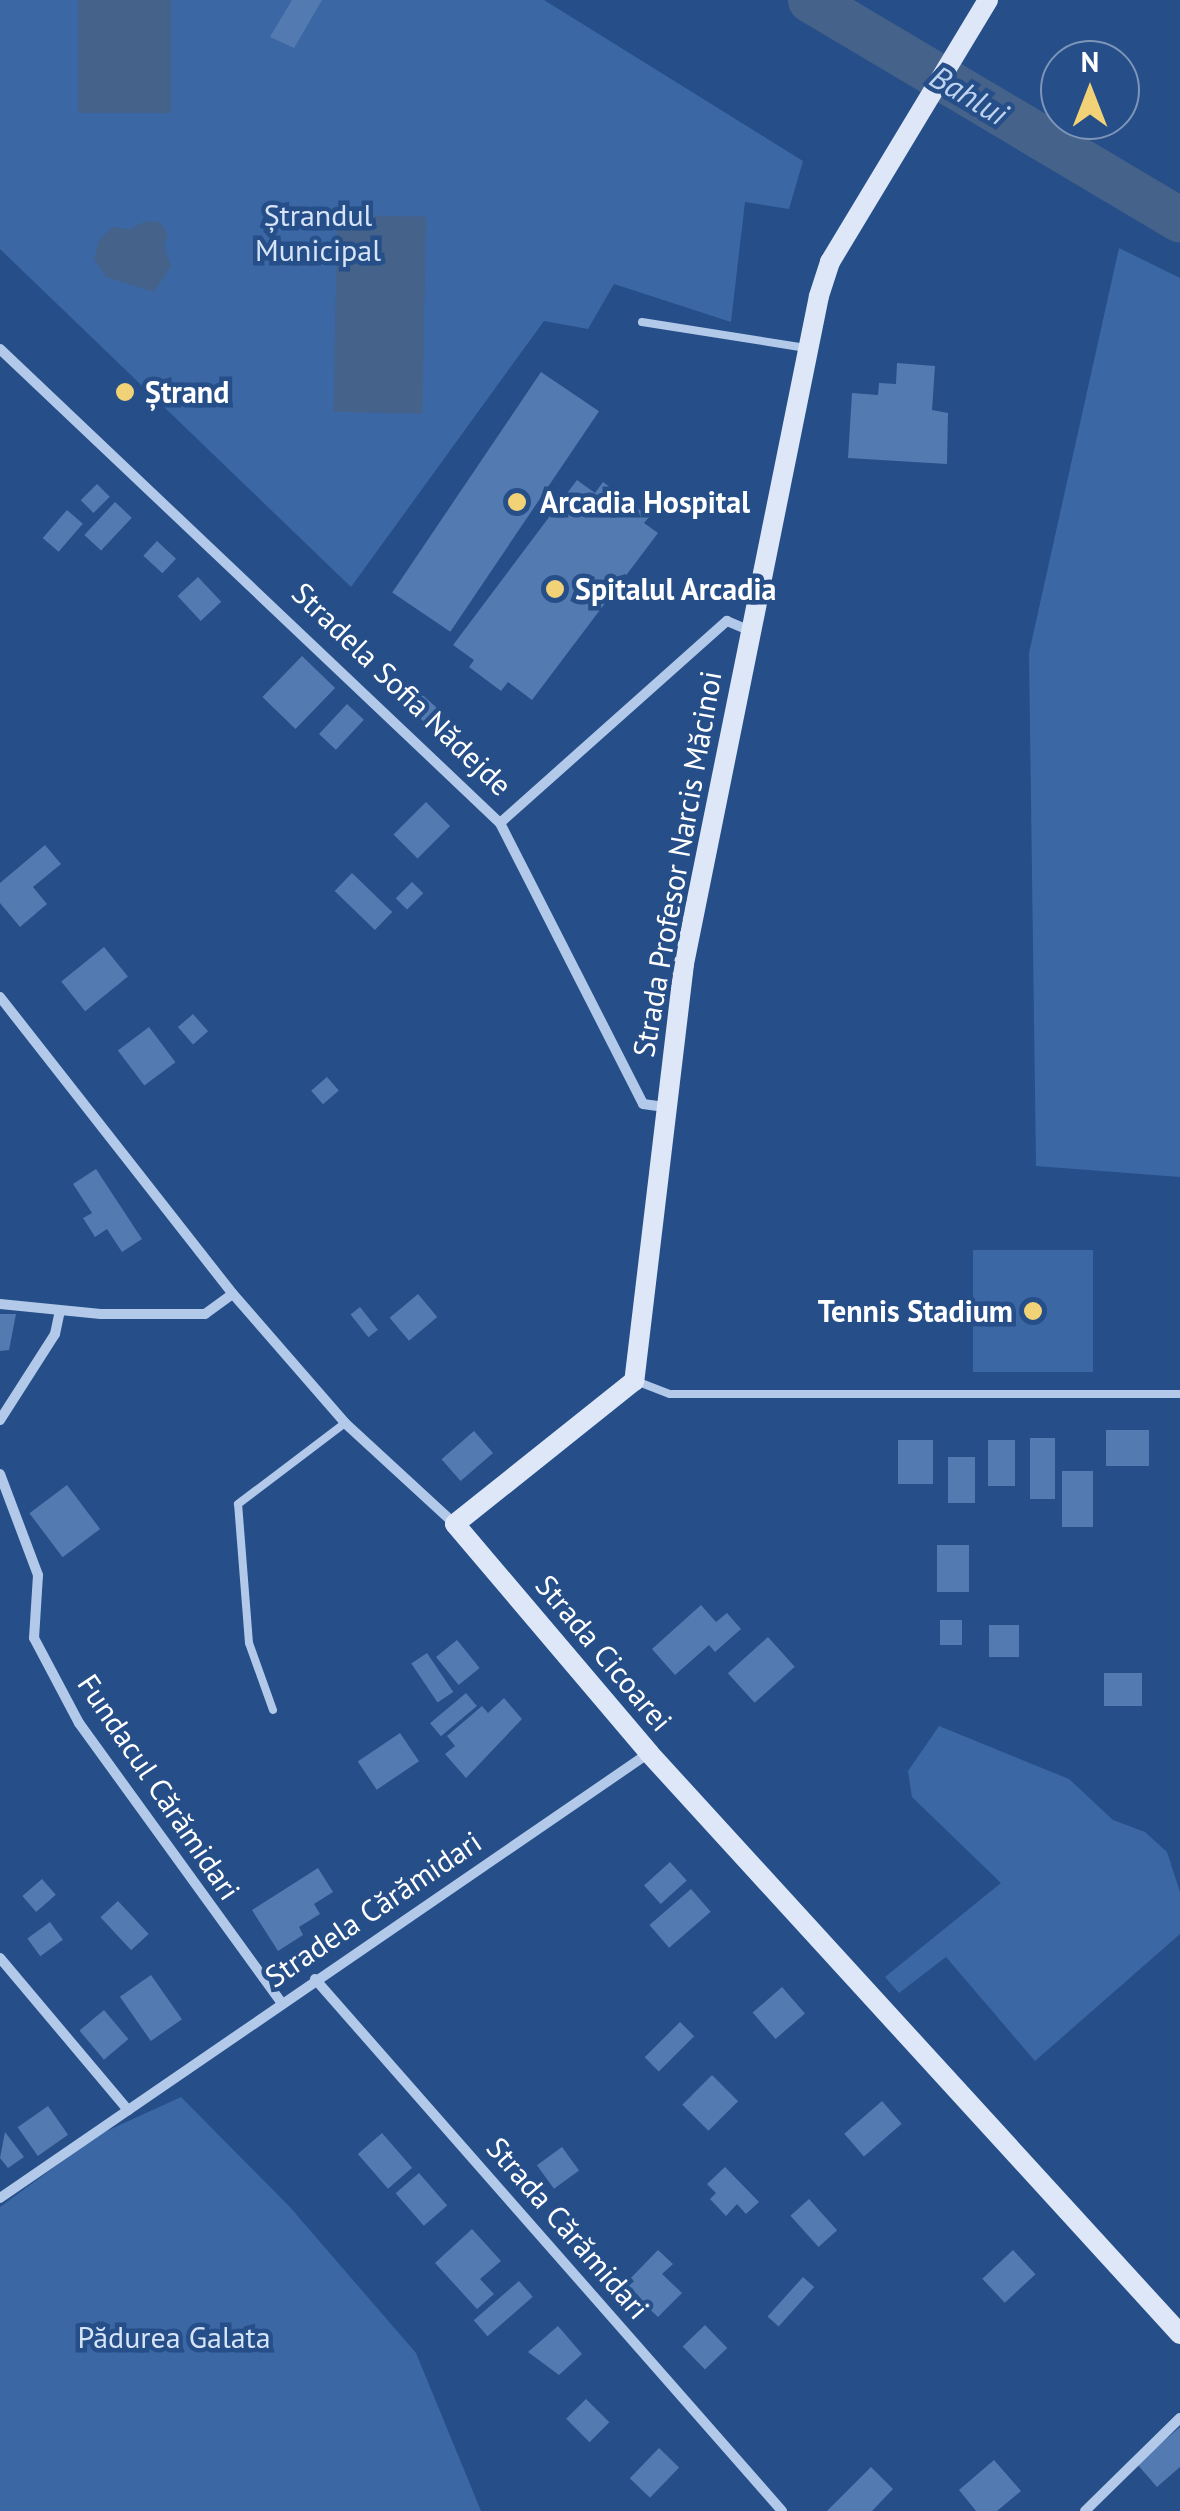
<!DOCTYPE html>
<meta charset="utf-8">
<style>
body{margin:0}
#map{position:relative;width:1180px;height:2511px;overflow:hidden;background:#264e88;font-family:"PT Sans",sans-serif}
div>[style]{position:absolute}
.green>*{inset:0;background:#3b68a4;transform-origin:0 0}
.water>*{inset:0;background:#45628b;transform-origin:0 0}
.river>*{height:45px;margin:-22.5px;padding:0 22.5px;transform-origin:22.5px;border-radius:22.5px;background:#45628b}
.building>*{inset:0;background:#537bb1;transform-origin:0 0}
.lane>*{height:8px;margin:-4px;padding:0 4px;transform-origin:4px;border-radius:4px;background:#b2c9e9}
.street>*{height:10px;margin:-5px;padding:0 5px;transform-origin:5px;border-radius:5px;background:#b2c9e9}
.secondary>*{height:20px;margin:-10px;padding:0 10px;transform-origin:10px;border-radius:10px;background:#dde7f7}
.dots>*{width:28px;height:28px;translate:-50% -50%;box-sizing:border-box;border:5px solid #264e88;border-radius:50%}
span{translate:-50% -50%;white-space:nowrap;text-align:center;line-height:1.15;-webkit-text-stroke:9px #264e88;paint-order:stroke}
.park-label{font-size:30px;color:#d6e4f7}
.poi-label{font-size:30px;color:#fff;font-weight:700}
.left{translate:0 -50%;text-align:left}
.right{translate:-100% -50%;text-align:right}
.street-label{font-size:30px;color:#fff}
.water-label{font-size:32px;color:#bed3f0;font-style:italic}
.north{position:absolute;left:1040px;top:40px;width:100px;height:100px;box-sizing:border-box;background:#264e88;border:2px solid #7d95b8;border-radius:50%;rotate:0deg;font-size:28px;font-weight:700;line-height:40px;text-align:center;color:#fff}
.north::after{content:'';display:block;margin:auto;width:35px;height:45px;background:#f2d277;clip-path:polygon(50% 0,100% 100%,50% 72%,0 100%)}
</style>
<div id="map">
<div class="green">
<i style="clip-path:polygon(0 0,544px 0,803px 161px,789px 209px,745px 202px,731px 322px,614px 284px,588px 329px,544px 321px,351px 587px,0 249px)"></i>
<i style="clip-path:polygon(1119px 248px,1180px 278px,1180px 1177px,1036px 1166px,1029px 653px)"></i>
<i style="left:1093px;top:1250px;width:122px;height:120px;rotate:90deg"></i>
<i style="clip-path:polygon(939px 1726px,1069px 1779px,1113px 1820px,1145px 1832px,1167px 1852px,1180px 1892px,1180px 1934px,1035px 2061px,946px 1957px,899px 1993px,885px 1977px,1001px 1883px,912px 1797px,908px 1771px)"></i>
<i style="clip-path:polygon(181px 2097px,289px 2206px,416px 2353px,481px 2511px,0 2511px,0 2207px,98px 2135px)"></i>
</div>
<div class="water">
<i style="left:78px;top:0;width:93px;height:113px"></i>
<i style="left:337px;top:215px;width:89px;height:197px;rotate:1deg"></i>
<i style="clip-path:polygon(146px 221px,160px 222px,168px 234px,164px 244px,171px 267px,154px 292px,106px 277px,94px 259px,99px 240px,113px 227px,130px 229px)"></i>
</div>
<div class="river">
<i style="left:810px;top:0;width:430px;rotate:30.7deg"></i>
</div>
<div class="building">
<i style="clip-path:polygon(292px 0,322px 0,294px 48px,270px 37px)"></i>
<i style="clip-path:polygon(897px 363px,935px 366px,932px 410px,948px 413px,947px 464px,848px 458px,852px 393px,878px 395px,879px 383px,896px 384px)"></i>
<i style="left:541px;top:372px;width:70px;height:266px;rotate:34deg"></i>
<i style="clip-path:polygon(577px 480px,595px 493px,603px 482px,649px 517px,644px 523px,658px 533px,532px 700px,508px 682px,501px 691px,469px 667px,474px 660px,453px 645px)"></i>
<i style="left:97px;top:484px;width:18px;height:23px;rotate:45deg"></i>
<i style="left:115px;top:502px;width:23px;height:45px;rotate:43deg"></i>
<i style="left:67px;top:510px;width:21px;height:37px;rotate:41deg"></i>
<i style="left:157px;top:541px;width:26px;height:20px;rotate:43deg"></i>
<i style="left:198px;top:577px;width:34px;height:28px;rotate:47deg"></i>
<i style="left:302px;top:656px;width:46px;height:57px;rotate:44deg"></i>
<i style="left:417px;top:690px;width:28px;height:19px;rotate:42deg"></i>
<i style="left:347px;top:704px;width:23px;height:41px;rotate:43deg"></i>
<i style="left:426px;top:802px;width:34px;height:46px;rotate:45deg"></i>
<i style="clip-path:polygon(45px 845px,61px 864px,33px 887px,47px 904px,20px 927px,0 903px,0 883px)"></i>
<i style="left:352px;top:873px;width:56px;height:25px;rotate:44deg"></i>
<i style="left:412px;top:882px;width:16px;height:23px;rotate:45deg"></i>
<i style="left:104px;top:947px;width:38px;height:55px;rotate:51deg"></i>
<i style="left:193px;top:1014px;width:23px;height:20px;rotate:49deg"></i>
<i style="left:149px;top:1027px;width:44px;height:39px;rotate:53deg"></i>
<i style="left:327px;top:1077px;width:18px;height:21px;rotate:49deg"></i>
<i style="clip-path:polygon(96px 1169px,142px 1239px,122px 1252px,107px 1229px,95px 1237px,83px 1218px,92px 1213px,73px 1184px)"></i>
<i style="left:418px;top:1294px;width:30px;height:37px;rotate:50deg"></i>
<i style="left:360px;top:1307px;width:29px;height:12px;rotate:52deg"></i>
<i style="clip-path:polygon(0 1314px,16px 1314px,9px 1350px,0 1351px)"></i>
<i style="left:1106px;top:1430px;width:43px;height:36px"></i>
<i style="left:474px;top:1431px;width:29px;height:43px;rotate:49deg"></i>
<i style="left:1030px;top:1438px;width:25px;height:61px"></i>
<i style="left:898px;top:1440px;width:35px;height:44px"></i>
<i style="left:988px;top:1440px;width:27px;height:46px"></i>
<i style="left:948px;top:1457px;width:27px;height:46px"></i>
<i style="left:1062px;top:1471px;width:31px;height:56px"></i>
<i style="left:67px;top:1485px;width:55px;height:47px;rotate:53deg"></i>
<i style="left:937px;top:1545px;width:32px;height:47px"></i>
<i style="clip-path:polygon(701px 1605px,716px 1622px,727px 1613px,741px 1629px,715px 1652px,709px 1645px,675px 1675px,652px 1649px)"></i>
<i style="left:940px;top:1620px;width:22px;height:25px"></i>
<i style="left:989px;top:1625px;width:30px;height:32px"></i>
<i style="left:768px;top:1637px;width:40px;height:54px;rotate:48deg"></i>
<i style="left:457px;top:1640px;width:36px;height:27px;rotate:51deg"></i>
<i style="left:427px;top:1653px;width:47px;height:19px;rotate:56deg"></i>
<i style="left:1104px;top:1673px;width:38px;height:33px"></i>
<i style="left:466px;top:1693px;width:17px;height:47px;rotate:50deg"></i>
<i style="clip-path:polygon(504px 1698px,522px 1719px,466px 1778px,445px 1754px,455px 1746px,447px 1736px,482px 1706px,488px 1713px)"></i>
<i style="left:400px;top:1733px;width:34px;height:51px;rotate:56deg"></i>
<i style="left:670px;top:1862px;width:25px;height:35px;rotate:48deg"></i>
<i style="clip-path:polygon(318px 1868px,333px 1892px,314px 1904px,320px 1914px,299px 1927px,303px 1935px,278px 1951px,252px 1910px)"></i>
<i style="left:42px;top:1879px;width:21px;height:26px;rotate:49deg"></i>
<i style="left:691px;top:1889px;width:30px;height:55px;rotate:49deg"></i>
<i style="left:118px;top:1901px;width:45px;height:24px;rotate:47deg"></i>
<i style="left:50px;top:1922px;width:22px;height:28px;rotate:54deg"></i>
<i style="left:151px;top:1975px;width:54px;height:38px;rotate:55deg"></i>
<i style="left:782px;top:1987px;width:35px;height:39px;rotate:49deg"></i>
<i style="left:104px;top:2010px;width:38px;height:32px;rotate:50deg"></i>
<i style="left:680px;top:2022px;width:20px;height:50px;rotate:45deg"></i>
<i style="left:712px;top:2075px;width:37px;height:42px;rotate:45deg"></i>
<i style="left:882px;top:2101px;width:30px;height:50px;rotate:49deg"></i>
<i style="left:48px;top:2106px;width:35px;height:37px;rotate:55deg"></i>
<i style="clip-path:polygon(5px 2132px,24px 2157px,8px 2168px,0 2158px)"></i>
<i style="left:382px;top:2133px;width:46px;height:32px;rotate:49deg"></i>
<i style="left:562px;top:2147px;width:29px;height:31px;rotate:54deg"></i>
<i style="clip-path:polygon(725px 2167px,759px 2202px,746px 2214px,737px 2204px,726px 2216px,710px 2199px,716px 2193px,707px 2184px)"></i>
<i style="left:419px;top:2173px;width:43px;height:31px;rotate:49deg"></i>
<i style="left:809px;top:2199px;width:42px;height:25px;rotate:48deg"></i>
<i style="clip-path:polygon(472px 2229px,501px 2261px,480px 2279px,494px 2294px,477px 2309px,435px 2263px)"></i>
<i style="clip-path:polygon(658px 2250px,673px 2264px,662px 2274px,682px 2293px,658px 2317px,624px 2285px)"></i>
<i style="left:1013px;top:2250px;width:33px;height:42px;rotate:47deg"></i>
<i style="left:803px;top:2277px;width:15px;height:53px;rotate:42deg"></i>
<i style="left:519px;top:2281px;width:21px;height:60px;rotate:49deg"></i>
<i style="left:705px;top:2325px;width:32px;height:31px;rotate:46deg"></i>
<i style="clip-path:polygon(558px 2326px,582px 2354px,559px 2375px,528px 2352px)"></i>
<i style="left:586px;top:2399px;width:33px;height:28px;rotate:45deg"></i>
<i style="clip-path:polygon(1180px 2427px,1180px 2467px,1157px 2487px,1137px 2464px)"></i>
<i style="left:659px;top:2448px;width:28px;height:42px;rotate:44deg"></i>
<i style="clip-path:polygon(994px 2460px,1021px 2491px,997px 2511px,976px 2511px,959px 2490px)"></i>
<i style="clip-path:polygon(871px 2467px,893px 2489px,872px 2511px,827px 2511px)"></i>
</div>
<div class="lane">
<i style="left:642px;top:322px;width:166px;rotate:9deg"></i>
<i style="left:636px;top:1381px;width:36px;rotate:21deg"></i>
<i style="left:670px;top:1394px;width:509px"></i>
<i style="left:273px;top:1710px;width:71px;rotate:-109.7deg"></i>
<i style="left:249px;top:1643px;width:139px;rotate:-94.5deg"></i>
<i style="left:238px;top:1504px;width:134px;rotate:-37.1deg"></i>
</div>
<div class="street">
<i style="left:0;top:349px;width:689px;rotate:43.47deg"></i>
<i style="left:500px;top:823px;width:315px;rotate:63deg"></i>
<i style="left:643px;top:1104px;width:22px;rotate:8deg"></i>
<i style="left:500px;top:823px;width:304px;rotate:-41.7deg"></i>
<i style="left:727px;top:621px;width:25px;rotate:23deg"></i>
<i style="left:0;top:997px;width:377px;rotate:51.9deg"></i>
<i style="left:233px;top:1294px;width:171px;rotate:49deg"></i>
<i style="left:345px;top:1423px;width:149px;rotate:42.6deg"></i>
<i style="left:0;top:1304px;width:101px;rotate:5.7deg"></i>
<i style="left:101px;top:1314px;width:104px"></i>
<i style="left:205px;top:1314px;width:34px;rotate:-36deg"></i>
<i style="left:0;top:1420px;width:102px;rotate:-57.4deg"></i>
<i style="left:55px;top:1334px;width:24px;rotate:-78deg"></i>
<i style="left:0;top:1474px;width:108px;rotate:69.4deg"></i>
<i style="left:38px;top:1575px;width:63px;rotate:93.6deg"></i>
<i style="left:34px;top:1638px;width:96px;rotate:62.1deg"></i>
<i style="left:79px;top:1723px;width:344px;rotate:54.1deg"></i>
<i style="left:0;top:1958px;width:199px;rotate:49.9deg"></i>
<i style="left:315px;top:1979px;width:708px;rotate:48.72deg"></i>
<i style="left:0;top:2198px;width:787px;rotate:-34.44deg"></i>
<i style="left:1085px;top:2511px;width:133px;rotate:-44.4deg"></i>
</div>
<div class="secondary">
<i style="left:988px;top:0;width:306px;rotate:121.1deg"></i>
<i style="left:830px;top:262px;width:36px;rotate:108deg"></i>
<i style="left:819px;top:296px;width:682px;rotate:101.43deg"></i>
<i style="left:684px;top:964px;width:420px;rotate:96.8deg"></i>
<i style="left:634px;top:1381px;width:229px;rotate:141.4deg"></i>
<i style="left:455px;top:1524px;width:300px;rotate:49.7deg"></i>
<i style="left:649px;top:1753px;width:787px;rotate:47.57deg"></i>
</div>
<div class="dots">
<i style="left:125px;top:392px;background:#f2d277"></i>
<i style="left:517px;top:502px;background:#f2d277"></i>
<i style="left:555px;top:589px;background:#f2d277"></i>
<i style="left:1033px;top:1311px;background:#f2d277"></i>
</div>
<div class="park-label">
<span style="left:318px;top:232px">Ștrandul<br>Municipal</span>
<span style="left:174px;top:2337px">Pădurea Galata</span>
</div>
<div class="poi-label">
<span class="left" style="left:145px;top:392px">Ștrand</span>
<span class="left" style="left:540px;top:502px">Arcadia Hospital</span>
<span class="left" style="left:575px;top:589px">Spitalul Arcadia</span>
<span class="right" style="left:1013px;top:1311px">Tennis Stadium</span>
</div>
<div class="street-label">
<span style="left:402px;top:689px;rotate:44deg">Stradela Sofia Nădejde</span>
<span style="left:677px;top:864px;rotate:-80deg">Strada Profesor Narcis Măcinoi</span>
<span style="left:604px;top:1653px;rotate:50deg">Strada Cicoarei</span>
<span style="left:159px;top:1787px;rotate:56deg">Fundacul Cărămidari</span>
<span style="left:373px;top:1909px;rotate:-34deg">Stradela Cărămidari</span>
<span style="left:568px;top:2228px;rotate:49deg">Strada Cărămidari</span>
</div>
<div class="water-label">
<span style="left:969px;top:95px;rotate:31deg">Bahlui</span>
</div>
<div class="north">N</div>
</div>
